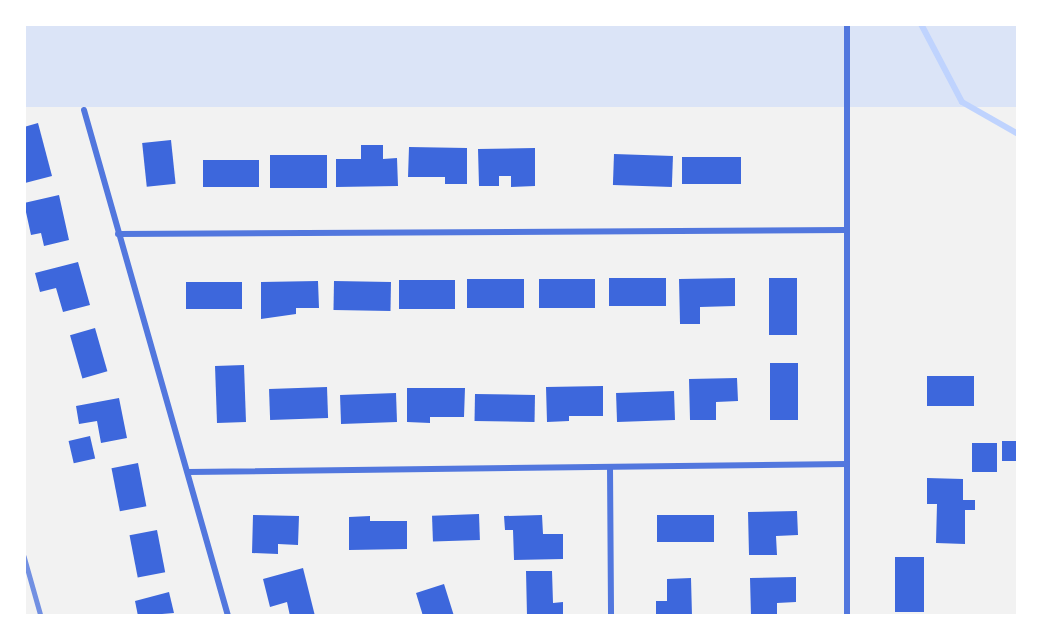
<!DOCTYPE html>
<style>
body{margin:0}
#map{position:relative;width:1042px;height:640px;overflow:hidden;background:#f2f2f2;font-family:Rubik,sans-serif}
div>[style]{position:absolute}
.green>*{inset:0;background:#dbe4f7;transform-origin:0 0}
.stream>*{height:6px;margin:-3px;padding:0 3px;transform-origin:3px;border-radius:3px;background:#bfd3fe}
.building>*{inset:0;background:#3d67dc;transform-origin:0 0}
.minor>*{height:6px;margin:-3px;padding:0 3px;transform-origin:3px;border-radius:3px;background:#5277de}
.rail>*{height:4.5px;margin:-2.25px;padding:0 2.25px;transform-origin:2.25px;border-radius:2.25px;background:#7290e2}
span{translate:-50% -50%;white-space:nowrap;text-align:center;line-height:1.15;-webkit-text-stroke:6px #fff;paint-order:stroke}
.frame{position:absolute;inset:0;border:26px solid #fff;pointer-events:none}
</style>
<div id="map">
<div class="green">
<i style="left:24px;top:24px;width:994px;height:83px"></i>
</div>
<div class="stream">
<i style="left:921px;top:24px;width:88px;rotate:62.3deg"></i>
<i style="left:962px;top:102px;width:64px;rotate:29.7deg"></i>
</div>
<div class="building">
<i style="clip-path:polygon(38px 123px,52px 176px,25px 183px,24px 127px)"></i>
<i style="left:171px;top:140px;width:44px;height:29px;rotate:84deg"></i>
<i style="clip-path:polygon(361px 145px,383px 145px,383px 159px,397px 158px,398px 186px,336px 187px,336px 159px,361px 159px)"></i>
<i style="clip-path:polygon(409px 147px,467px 148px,467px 184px,445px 184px,445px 177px,408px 177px)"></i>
<i style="clip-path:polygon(535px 148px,535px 186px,511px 187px,511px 176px,499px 176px,499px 186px,479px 186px,478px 149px)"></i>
<i style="left:614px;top:154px;width:59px;height:31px;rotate:2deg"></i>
<i style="left:270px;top:155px;width:57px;height:33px"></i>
<i style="left:741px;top:157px;width:27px;height:59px;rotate:90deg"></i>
<i style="left:259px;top:160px;width:27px;height:56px;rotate:90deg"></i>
<i style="clip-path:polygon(59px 195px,69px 240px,44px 246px,41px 233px,31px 235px,24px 203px)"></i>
<i style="clip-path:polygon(78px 262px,90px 305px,63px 312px,56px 288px,40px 292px,35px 273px)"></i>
<i style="left:609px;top:278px;width:57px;height:28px"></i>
<i style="clip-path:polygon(735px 278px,735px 306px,700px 307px,700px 324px,680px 324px,679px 279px)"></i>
<i style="left:769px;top:278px;width:28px;height:57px"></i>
<i style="left:524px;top:279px;width:29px;height:57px;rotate:90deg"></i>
<i style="left:539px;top:279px;width:56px;height:29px"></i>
<i style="left:455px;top:280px;width:29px;height:56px;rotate:90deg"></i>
<i style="clip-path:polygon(318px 281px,319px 308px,296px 308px,296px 314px,261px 319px,261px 282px)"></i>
<i style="left:334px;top:281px;width:57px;height:29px;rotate:1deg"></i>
<i style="left:186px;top:282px;width:56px;height:27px"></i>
<i style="left:95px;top:328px;width:45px;height:26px;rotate:74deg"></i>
<i style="left:770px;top:363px;width:28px;height:57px"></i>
<i style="left:244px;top:365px;width:57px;height:29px;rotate:88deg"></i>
<i style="left:974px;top:376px;width:30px;height:47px;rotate:90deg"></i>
<i style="clip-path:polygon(737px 378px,738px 401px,716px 402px,716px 420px,690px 420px,689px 379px)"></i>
<i style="clip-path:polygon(603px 386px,603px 416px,569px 416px,569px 421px,547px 422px,546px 387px)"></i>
<i style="left:327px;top:387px;width:31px;height:58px;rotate:88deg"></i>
<i style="clip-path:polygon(407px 388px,465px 388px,464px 417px,430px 417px,430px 423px,407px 422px)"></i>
<i style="left:674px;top:391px;width:29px;height:58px;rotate:88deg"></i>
<i style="left:396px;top:393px;width:29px;height:56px;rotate:88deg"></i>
<i style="left:475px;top:394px;width:60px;height:27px;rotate:1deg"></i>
<i style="clip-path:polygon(119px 398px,127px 438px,101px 443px,97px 421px,79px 424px,76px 406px)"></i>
<i style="left:90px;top:436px;width:23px;height:22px;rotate:77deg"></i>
<i style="left:1002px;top:441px;width:16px;height:20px"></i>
<i style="left:972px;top:443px;width:25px;height:29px"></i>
<i style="left:138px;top:463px;width:44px;height:27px;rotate:79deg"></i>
<i style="clip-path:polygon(927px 478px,963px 479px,963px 500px,975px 500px,975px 510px,965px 510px,965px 544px,936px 543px,937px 504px,927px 504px)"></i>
<i style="clip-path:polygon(797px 511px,798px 535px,776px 536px,777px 555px,749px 555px,748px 512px)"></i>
<i style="left:479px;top:514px;width:26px;height:47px;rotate:88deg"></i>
<i style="clip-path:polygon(253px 515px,299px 516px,298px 545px,278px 544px,278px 554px,252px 553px)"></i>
<i style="clip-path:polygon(542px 515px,543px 534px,563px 534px,563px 559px,514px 560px,513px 530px,505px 530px,504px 516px)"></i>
<i style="left:714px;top:515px;width:27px;height:57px;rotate:90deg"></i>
<i style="clip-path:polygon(370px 516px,370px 521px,407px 521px,407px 549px,349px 550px,349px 517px)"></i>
<i style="left:157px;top:530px;width:43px;height:28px;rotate:79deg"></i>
<i style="left:895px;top:557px;width:29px;height:55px"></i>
<i style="clip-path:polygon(303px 568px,315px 616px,290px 616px,287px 602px,270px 607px,263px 579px)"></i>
<i style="clip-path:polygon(526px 571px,552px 571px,553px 603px,563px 602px,563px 616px,527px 616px)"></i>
<i style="clip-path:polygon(796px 577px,796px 602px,777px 603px,777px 616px,751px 616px,750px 578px)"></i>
<i style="clip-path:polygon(691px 578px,692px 616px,656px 616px,656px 601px,667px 601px,667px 579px)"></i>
<i style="clip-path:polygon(444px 584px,454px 616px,423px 616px,416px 593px)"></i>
<i style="clip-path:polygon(169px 592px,174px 613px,138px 616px,135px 601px)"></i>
</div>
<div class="minor">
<i style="left:847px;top:24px;width:592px;rotate:90deg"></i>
<i style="left:84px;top:110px;width:526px;rotate:74.11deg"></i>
<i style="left:118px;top:234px;width:728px;rotate:-0.31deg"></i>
<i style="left:610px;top:467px;width:149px;rotate:89.6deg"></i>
<i style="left:188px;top:472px;width:659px;rotate:-0.7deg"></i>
</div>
<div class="rail">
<i style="left:24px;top:556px;width:62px;rotate:74.2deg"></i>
</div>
<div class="frame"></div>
</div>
